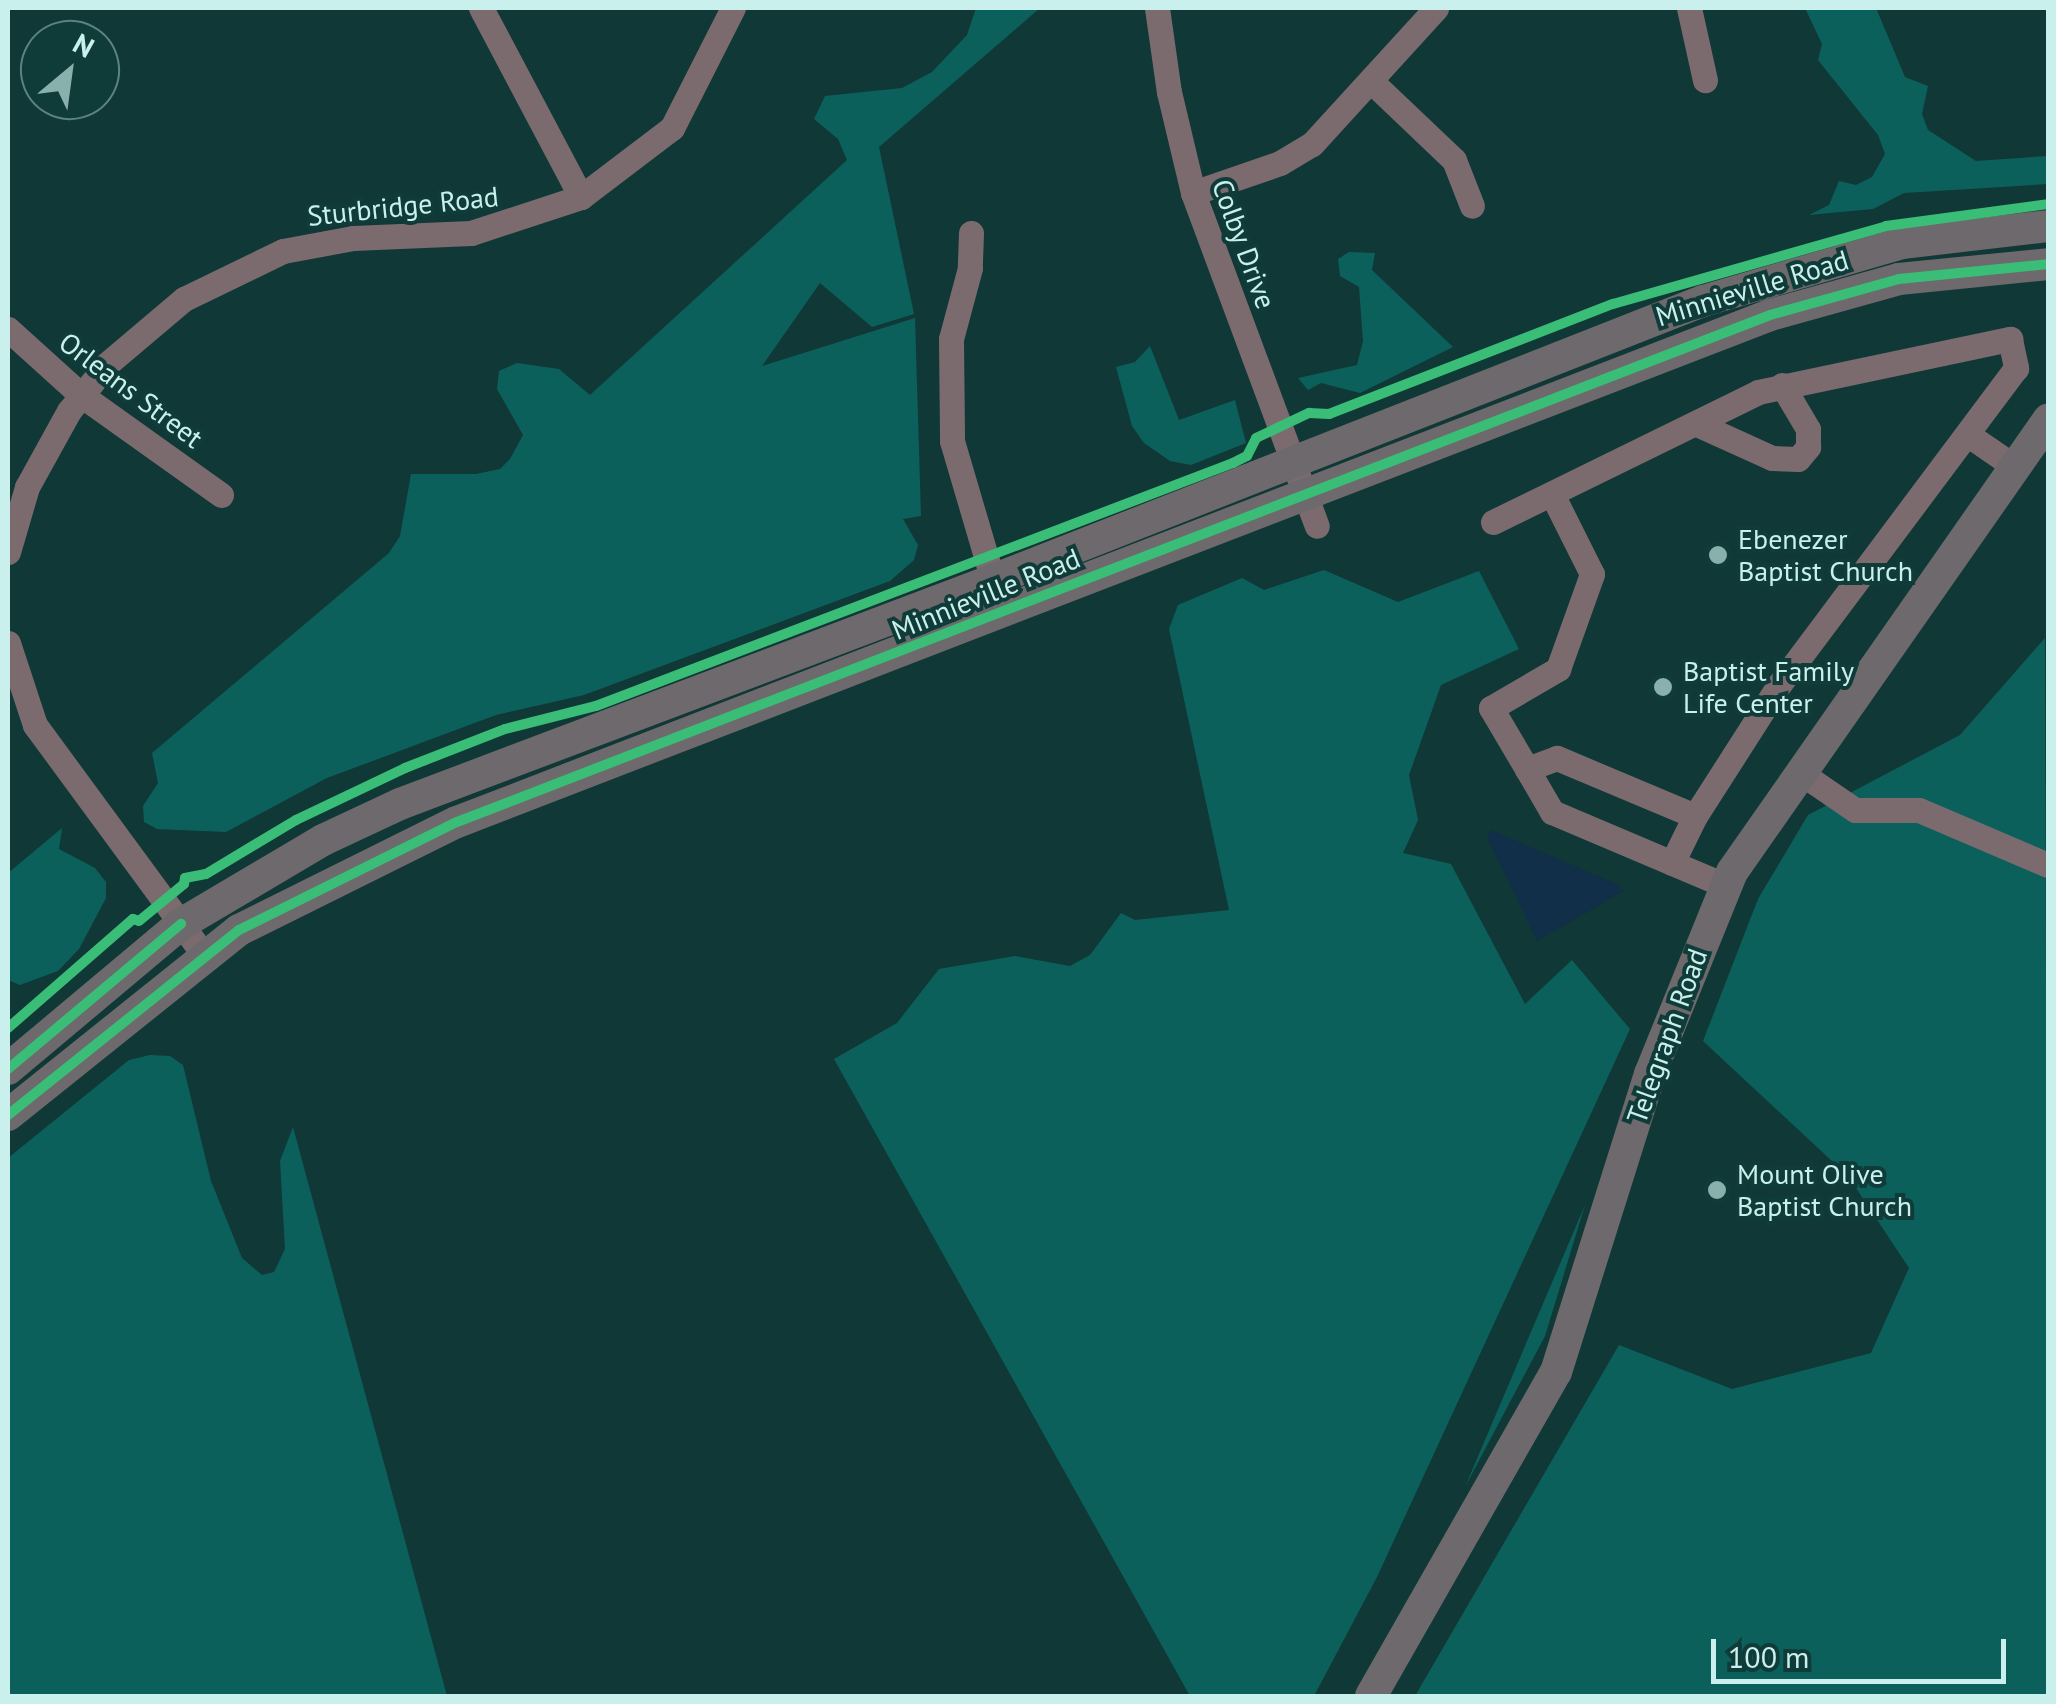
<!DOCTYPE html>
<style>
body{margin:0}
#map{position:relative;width:2056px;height:1704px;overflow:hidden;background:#103836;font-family:"PT Sans",sans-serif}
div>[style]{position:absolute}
.green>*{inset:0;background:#0c605c}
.water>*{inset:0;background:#112f48}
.minor>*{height:25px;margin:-12.5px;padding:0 12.5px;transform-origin:12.5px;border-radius:12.5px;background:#7b6b6f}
.major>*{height:32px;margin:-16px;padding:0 16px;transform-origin:16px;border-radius:16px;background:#6e696c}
.cycleway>*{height:10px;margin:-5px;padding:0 5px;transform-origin:5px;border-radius:5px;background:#3abd76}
.dots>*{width:28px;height:28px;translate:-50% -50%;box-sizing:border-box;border:5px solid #0f3b39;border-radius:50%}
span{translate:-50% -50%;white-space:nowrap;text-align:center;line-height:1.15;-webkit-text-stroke:8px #0f3b39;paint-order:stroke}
.street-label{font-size:28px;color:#caf0ed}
.poi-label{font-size:28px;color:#caf0ed}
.left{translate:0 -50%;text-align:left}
.frame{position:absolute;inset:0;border:10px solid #caf0ed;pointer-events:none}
.north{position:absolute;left:20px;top:20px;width:100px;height:100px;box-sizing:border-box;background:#0f3b39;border:2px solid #5a8381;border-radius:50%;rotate:29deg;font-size:28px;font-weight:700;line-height:40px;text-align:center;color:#caf0ed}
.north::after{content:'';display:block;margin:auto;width:35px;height:45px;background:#89b0ad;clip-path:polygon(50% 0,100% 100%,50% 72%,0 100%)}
.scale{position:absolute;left:1711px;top:1639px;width:295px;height:45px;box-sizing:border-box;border:5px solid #caf0ed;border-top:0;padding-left:12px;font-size:30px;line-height:35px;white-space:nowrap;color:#caf0ed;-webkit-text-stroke:8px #0f3b39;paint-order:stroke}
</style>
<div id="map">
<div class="green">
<i style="clip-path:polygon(976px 8px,1040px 8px,879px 147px,914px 314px,872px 327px,820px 283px,762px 366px,915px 318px,921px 516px,903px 519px,918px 545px,914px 560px,890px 581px,584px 695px,496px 715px,327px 778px,226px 832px,157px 829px,144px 822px,143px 806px,158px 783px,152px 753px,389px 553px,400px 536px,411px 474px,476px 474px,500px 469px,510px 459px,523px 435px,497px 389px,499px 371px,517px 363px,559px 369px,590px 395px,847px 160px,838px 139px,814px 119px,825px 96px,902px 88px,932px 72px,967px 35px)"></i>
<i style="clip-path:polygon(1805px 8px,1876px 8px,1905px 77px,1928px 86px,1922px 114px,1928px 130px,1976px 161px,2048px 156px,2048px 184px,1904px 193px,1873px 209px,1809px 215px,1829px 205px,1839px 181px,1856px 185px,1872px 177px,1885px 154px,1878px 135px,1818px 60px,1822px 44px)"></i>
<i style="clip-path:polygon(1349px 252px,1375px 253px,1372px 270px,1453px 347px,1360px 393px,1321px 383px,1308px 390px,1298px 378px,1357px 365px,1363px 341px,1359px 287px,1340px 276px,1338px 259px)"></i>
<i style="clip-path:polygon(1150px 346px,1179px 420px,1235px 400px,1246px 443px,1191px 465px,1170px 461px,1144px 443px,1132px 426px,1116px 367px,1135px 362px)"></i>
<i style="clip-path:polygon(1324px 570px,1398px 602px,1479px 571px,1519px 649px,1441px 685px,1409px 775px,1418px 820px,1403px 853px,1451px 864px,1525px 1004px,1572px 960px,1630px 1029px,1377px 1577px,1314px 1696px,1190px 1696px,834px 1059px,897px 1023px,939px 969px,1015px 956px,1070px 966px,1090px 955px,1121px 913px,1135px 920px,1229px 910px,1169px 629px,1178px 605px,1242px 578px,1264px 590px)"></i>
<i style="clip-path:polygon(2045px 638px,2048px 1696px,1415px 1696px,1619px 1345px,1732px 1389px,1871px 1353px,1909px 1268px,1848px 1176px,1703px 1041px,1758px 899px,1808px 815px,1960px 735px)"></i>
<i style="clip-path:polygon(62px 828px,59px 849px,95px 868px,106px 882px,106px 898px,79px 949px,58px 971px,20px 985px,8px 980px,8px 873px)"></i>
<i style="clip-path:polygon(150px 1055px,170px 1056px,183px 1065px,211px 1181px,242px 1258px,262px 1275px,274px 1272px,285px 1249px,280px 1161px,293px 1127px,447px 1696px,8px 1696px,8px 1158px,129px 1060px)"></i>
<i style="clip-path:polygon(1585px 1205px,1545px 1336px,1465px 1487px)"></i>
</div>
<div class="water">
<i style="clip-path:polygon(1491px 830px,1616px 884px,1624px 891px,1537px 941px,1487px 837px)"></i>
</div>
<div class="minor">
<i style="left:481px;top:8px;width:214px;rotate:62.1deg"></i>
<i style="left:1157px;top:8px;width:85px;rotate:81.9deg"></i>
<i style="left:1169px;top:92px;width:104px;rotate:76.6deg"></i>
<i style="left:1193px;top:193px;width:355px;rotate:69.6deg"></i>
<i style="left:1689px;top:8px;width:74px;rotate:77.5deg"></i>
<i style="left:1372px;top:82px;width:113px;rotate:43.6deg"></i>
<i style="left:1454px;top:160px;width:49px;rotate:68.6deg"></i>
<i style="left:1193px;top:193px;width:92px;rotate:-19deg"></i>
<i style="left:1280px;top:163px;width:37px;rotate:-31deg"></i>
<i style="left:1312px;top:144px;width:184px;rotate:-47.6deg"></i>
<i style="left:971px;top:233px;width:35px;rotate:92deg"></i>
<i style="left:970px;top:268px;width:73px;rotate:105deg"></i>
<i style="left:951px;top:339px;width:102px;rotate:89.4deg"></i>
<i style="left:952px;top:441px;width:145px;rotate:73.6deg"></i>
<i style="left:8px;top:329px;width:98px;rotate:42.1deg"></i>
<i style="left:81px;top:395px;width:172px;rotate:35.5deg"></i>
<i style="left:1697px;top:424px;width:82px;rotate:24.4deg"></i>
<i style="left:1772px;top:458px;width:26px;rotate:2deg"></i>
<i style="left:1798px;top:459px;width:16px;rotate:-50deg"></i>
<i style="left:1808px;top:447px;width:18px;rotate:-90deg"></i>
<i style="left:1808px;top:429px;width:51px;rotate:-120.6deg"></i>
<i style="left:1967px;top:434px;width:58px;rotate:34.5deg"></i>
<i style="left:1493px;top:522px;width:295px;rotate:-26.1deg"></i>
<i style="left:1758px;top:392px;width:258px;rotate:-11.9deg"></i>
<i style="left:2010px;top:339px;width:30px;rotate:78deg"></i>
<i style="left:2016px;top:368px;width:399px;rotate:126.8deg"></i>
<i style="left:1777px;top:688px;width:152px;rotate:122.6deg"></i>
<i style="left:1695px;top:816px;width:150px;rotate:-157.2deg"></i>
<i style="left:1557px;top:758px;width:32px;rotate:160deg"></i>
<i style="left:1527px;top:769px;width:71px;rotate:-120.5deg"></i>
<i style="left:1491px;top:708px;width:78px;rotate:-30.2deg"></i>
<i style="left:1558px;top:669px;width:101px;rotate:-70.3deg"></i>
<i style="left:1592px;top:574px;width:89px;rotate:-116.6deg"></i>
<i style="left:8px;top:552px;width:68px;rotate:-73.7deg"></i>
<i style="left:27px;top:487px;width:87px;rotate:-61.1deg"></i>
<i style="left:69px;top:411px;width:60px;rotate:-51deg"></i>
<i style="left:107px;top:364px;width:101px;rotate:-40.2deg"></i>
<i style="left:184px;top:299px;width:110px;rotate:-25.9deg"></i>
<i style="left:283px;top:251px;width:71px;rotate:-10.5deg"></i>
<i style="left:353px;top:238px;width:118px;rotate:-2.4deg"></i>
<i style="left:471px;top:233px;width:116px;rotate:-18.1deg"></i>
<i style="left:581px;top:197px;width:114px;rotate:-37.2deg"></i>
<i style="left:672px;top:128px;width:135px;rotate:-63.1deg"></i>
<i style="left:8px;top:643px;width:86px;rotate:71.8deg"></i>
<i style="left:35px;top:725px;width:285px;rotate:53.7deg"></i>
<i style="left:1527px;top:769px;width:50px;rotate:59.8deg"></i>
<i style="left:1552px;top:812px;width:189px;rotate:23deg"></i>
<i style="left:1798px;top:771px;width:69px;rotate:34.4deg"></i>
<i style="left:1855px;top:810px;width:64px"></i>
<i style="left:1919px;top:810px;width:140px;rotate:23.1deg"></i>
<i style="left:1672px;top:863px;width:52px;rotate:-63.9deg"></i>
</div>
<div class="major">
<i style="left:8px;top:1069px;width:226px;rotate:-40deg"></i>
<i style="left:181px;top:924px;width:165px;rotate:-30.6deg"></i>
<i style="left:323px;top:840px;width:85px;rotate:-25.1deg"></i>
<i style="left:400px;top:804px;width:634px;rotate:-20.69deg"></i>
<i style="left:993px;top:580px;width:763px;rotate:-21.45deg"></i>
<i style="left:1703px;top:301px;width:207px;rotate:-16.2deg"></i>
<i style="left:1902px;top:243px;width:147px;rotate:-6.6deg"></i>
<i style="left:8px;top:1115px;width:296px;rotate:-38.7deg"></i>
<i style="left:239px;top:930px;width:243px;rotate:-26.4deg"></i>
<i style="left:457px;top:822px;width:1407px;rotate:-21.11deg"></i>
<i style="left:1770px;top:315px;width:134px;rotate:-15.6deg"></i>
<i style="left:1899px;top:279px;width:150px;rotate:-5.7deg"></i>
<i style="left:1371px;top:1696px;width:373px;rotate:-60.3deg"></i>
<i style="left:1556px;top:1372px;width:312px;rotate:-72.5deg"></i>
<i style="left:1650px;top:1074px;width:218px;rotate:-67.9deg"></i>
<i style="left:1732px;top:872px;width:552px;rotate:-55.04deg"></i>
</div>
<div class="cycleway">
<i style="left:8px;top:1028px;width:166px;rotate:-41.1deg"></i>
<i style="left:133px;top:919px;width:6px;rotate:18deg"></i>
<i style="left:139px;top:921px;width:58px;rotate:-39.4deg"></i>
<i style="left:184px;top:884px;width:6px;rotate:-81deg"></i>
<i style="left:185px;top:878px;width:21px;rotate:-11deg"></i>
<i style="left:206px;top:874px;width:105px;rotate:-31deg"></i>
<i style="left:296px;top:820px;width:121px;rotate:-25.5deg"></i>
<i style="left:405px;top:768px;width:107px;rotate:-21.3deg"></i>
<i style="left:505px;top:729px;width:94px;rotate:-14.2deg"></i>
<i style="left:596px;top:706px;width:682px;rotate:-20.88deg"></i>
<i style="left:1233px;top:463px;width:16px;rotate:-27deg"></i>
<i style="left:1247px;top:456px;width:20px;rotate:-63deg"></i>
<i style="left:1256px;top:438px;width:59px;rotate:-25.3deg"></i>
<i style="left:1309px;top:413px;width:20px;rotate:3deg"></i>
<i style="left:1329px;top:414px;width:305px;rotate:-21.2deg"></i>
<i style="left:1613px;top:304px;width:284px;rotate:-15.9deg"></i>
<i style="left:1886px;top:226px;width:163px;rotate:-7.7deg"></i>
<i style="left:8px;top:1069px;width:226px;rotate:-40deg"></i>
<i style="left:8px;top:1115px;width:296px;rotate:-38.7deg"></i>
<i style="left:239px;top:930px;width:243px;rotate:-26.4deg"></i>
<i style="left:457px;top:822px;width:1407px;rotate:-21.11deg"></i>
<i style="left:1770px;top:315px;width:134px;rotate:-15.6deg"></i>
<i style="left:1899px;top:279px;width:150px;rotate:-5.7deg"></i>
</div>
<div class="dots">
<i style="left:1718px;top:555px;background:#89b0ad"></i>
<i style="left:1663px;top:687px;background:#89b0ad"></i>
<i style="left:1717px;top:1190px;background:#89b0ad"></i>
</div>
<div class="street-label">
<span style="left:403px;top:206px;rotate:-6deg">Sturbridge Road</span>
<span style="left:1244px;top:244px;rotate:70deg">Colby Drive</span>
<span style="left:1752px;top:288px;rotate:-17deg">Minnieville Road</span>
<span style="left:131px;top:390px;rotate:37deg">Orleans Street</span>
<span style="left:986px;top:594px;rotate:-22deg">Minnieville Road</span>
<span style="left:1667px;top:1036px;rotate:-70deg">Telegraph Road</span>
</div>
<div class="poi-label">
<span class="left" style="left:1738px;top:555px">Ebenezer<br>Baptist Church</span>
<span class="left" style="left:1683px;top:687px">Baptist Family<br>Life Center</span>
<span class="left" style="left:1737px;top:1190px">Mount Olive<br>Baptist Church</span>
</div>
<div class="frame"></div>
<div class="north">N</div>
<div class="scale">100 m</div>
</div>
